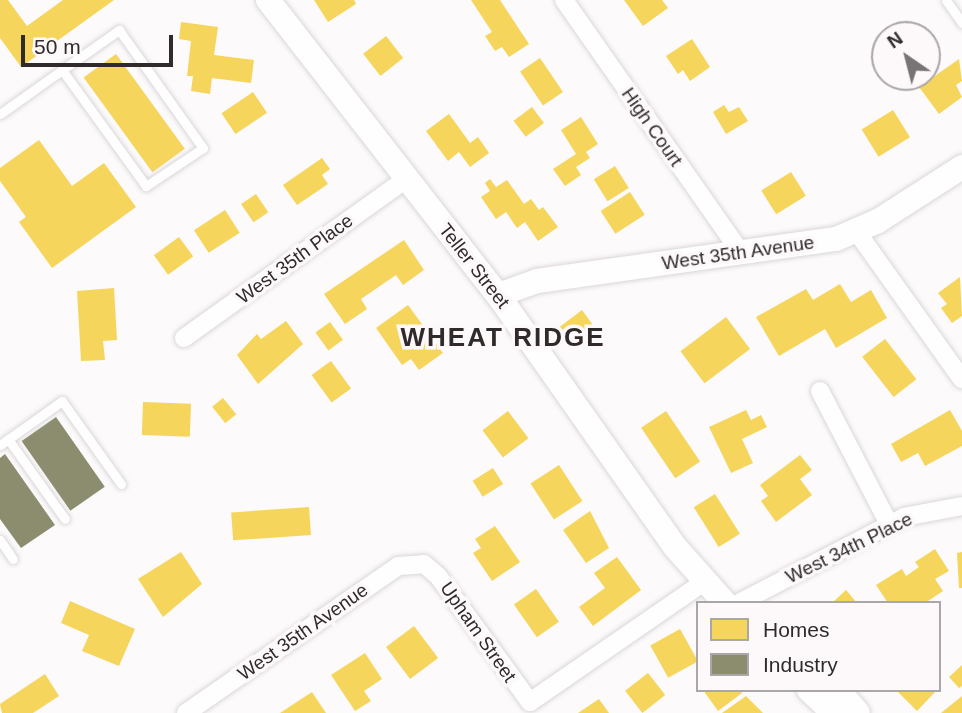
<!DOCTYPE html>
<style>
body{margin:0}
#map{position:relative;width:962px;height:713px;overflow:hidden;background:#fcfafb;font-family:Helvetica,sans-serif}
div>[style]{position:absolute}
.homes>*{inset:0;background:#f6d55c;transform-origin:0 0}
.industry>*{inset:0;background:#8c8c6e;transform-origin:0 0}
.roads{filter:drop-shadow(0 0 2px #dbd7d8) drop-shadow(0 0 2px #dbd7d8)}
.lane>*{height:9px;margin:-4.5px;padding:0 4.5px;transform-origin:4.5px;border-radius:4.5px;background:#fffefe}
.street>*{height:18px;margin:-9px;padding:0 9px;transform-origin:9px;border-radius:9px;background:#fffefe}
.secondary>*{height:24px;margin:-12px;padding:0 12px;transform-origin:12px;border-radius:12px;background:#fffefe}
span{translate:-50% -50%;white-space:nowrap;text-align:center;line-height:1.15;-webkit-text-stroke:7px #fdf9fa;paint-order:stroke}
.street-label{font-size:19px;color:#312a2b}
.district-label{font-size:26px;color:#312a2b;font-weight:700;letter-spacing:2px}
.legend{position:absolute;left:696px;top:601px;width:245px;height:91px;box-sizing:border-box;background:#fdf9fa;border:2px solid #aba6a7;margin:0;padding:9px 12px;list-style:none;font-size:21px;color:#312a2b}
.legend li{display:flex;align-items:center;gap:14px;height:35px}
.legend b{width:35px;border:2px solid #aba6a7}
.north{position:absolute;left:871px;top:21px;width:70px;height:70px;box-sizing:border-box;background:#fdf9fa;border:2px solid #aba6a7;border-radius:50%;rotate:325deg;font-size:19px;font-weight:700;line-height:28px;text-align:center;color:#312a2b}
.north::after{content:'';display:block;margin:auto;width:24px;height:32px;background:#787374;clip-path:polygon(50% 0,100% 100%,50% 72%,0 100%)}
.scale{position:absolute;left:21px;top:35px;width:152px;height:32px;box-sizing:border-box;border:4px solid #312a2b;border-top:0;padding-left:9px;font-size:21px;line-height:24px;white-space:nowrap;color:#312a2b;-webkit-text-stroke:5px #fdf9fa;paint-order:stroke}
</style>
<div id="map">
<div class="homes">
<i style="clip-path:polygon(0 0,8px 0,27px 26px,63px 0,114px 0,21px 67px,0 38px)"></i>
<i style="clip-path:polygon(314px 0,354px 0,356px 4px,328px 22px)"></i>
<i style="clip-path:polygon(471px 0,500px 0,529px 44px,509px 57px,502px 47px,495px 51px,485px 36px,492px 32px)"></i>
<i style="clip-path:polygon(624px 0,662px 0,668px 8px,643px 26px)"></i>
<i style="clip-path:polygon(181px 22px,218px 27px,214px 55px,254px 60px,251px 83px,212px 78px,210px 94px,191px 91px,193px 76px,187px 76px,191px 41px,179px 39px)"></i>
<i style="left:386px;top:36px;width:28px;height:29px;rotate:52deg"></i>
<i style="clip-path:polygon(692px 39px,710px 67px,690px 81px,683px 70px,678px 74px,666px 56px)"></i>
<i style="left:116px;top:54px;width:117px;height:40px;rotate:54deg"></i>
<i style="left:540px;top:58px;width:41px;height:24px;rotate:56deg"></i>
<i style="clip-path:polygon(959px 59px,962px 81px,956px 85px,962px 97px,939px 114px,919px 87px)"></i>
<i style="left:253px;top:92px;width:25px;height:38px;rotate:56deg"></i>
<i style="clip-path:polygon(724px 105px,729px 112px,739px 107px,748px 121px,726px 134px,713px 112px)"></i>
<i style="left:532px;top:107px;width:20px;height:23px;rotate:53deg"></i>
<i style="left:893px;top:110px;width:32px;height:37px;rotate:58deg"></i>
<i style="clip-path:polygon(449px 114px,470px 143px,478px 137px,489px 153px,470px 167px,459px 152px,448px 161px,426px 131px)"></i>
<i style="clip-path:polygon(581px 117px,598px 144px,586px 152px,590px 158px,576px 167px,581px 175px,565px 186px,553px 169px,576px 154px,561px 130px)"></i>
<i style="clip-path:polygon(39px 140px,72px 186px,104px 163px,136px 207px,52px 268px,19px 222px,26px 217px,0 181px,0 168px)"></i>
<i style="clip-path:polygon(322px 158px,330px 169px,322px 175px,328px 184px,297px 205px,283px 185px)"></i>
<i style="left:615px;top:166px;width:26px;height:25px;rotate:58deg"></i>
<i style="left:791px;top:172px;width:28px;height:35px;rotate:58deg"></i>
<i style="clip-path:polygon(490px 179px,496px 187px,507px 180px,524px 204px,531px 199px,539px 210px,543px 207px,558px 227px,538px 241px,525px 222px,517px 228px,506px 212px,496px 219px,481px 197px,490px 191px,485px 183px)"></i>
<i style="left:630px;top:192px;width:27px;height:35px;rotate:57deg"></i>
<i style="left:256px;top:194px;width:22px;height:18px;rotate:56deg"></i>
<i style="left:225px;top:210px;width:27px;height:37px;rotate:57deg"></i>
<i style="left:179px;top:237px;width:24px;height:31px;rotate:54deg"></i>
<i style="clip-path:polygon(404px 240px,424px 270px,403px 285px,396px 275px,361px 299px,367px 309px,345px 324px,324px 294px)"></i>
<i style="clip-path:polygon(960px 277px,962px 316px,952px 323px,941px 308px,947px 304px,938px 293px)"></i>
<i style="clip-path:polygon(840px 284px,851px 302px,871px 290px,887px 318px,836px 348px,825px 329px,779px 356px,756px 317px,806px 289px,813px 300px)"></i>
<i style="clip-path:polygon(114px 288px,117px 340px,103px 341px,105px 360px,81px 361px,77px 291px)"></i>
<i style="clip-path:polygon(408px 305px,443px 353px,419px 370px,411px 359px,402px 365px,376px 328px)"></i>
<i style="clip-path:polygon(582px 310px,598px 332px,579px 347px,571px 336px,561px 343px,553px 332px)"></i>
<i style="left:726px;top:317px;width:40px;height:57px;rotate:53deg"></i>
<i style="clip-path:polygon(286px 321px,303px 344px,258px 384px,237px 355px,257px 334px,261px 339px)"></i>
<i style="left:330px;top:322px;width:22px;height:18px;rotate:54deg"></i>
<i style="left:885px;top:339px;width:51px;height:29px;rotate:52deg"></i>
<i style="left:331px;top:361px;width:34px;height:24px;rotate:54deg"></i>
<i style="left:223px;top:398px;width:21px;height:14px;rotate:51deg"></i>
<i style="left:143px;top:402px;width:48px;height:33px;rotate:2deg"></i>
<i style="clip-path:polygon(746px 410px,751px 420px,761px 415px,767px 427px,742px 439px,753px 463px,731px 473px,709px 427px)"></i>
<i style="clip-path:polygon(950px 410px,962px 431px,962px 446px,925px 466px,918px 453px,901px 462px,891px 444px)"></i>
<i style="left:508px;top:411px;width:34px;height:32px;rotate:53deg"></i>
<i style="left:666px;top:411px;width:61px;height:30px;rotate:56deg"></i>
<i style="clip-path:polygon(800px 455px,812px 470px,800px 479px,812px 495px,776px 522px,761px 501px,768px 496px,760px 485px)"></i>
<i style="left:559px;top:465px;width:43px;height:34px;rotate:57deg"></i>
<i style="left:493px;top:468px;width:19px;height:24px;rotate:58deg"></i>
<i style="left:715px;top:494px;width:47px;height:25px;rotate:58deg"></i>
<i style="left:309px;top:507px;width:28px;height:78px;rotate:86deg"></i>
<i style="clip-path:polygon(590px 511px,609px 548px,586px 563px,563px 530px)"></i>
<i style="clip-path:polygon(495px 526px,520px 562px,492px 581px,473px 553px,481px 548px,475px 539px)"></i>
<i style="clip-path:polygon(935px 549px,949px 571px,935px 579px,943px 591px,925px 603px,888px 603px,876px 585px,902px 569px,906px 576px,919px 567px,915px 562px)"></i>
<i style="clip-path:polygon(181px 552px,202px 584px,163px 617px,138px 579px)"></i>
<i style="clip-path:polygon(962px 552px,962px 588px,959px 588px,957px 553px)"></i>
<i style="clip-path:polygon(617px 557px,641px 590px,593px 626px,579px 607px,605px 588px,594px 573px)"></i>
<i style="left:536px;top:589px;width:40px;height:27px;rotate:55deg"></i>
<i style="clip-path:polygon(846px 590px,857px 603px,832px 603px)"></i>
<i style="clip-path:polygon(70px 601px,135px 629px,119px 666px,82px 651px,89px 635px,61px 623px)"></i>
<i style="left:414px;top:626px;width:40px;height:35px;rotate:53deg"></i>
<i style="left:680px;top:629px;width:37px;height:34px;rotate:61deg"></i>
<i style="clip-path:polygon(365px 653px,382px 679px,364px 691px,371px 701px,355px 711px,331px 675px)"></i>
<i style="clip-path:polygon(962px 665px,962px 686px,959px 688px,949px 677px)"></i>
<i style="left:648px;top:673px;width:28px;height:29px;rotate:52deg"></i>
<i style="clip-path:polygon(45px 674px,59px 696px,33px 713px,2px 713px,0 704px)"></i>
<i style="clip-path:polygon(703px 690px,740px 690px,742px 693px,718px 711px)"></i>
<i style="clip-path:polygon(896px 690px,937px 690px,917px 711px)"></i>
<i style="clip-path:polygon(312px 692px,326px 713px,280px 713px)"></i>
<i style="clip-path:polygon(746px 696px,763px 713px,722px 713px)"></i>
<i style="clip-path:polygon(962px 696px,962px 713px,941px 713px)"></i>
<i style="clip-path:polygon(599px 699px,609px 713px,578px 713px)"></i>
</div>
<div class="industry">
<i style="left:56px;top:417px;width:85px;height:42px;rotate:55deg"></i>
<i style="clip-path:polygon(5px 454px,55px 525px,21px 548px,0 519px,0 458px)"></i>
</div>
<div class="roads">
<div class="lane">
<i style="left:946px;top:0;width:28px;rotate:55deg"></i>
<i style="left:0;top:114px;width:76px;rotate:-35.4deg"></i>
<i style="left:62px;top:70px;width:70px;rotate:-35.1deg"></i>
<i style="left:119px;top:30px;width:145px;rotate:54.6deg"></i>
<i style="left:203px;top:148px;width:69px;rotate:146.3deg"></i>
<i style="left:146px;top:186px;width:143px;rotate:-125.9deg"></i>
<i style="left:8px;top:439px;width:98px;rotate:54.5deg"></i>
<i style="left:0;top:445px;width:76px;rotate:-35.4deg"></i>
<i style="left:62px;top:401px;width:102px;rotate:54.6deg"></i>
<i style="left:0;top:540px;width:23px;rotate:56deg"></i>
</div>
<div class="street">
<i style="left:564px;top:0;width:309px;rotate:55deg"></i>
<i style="left:857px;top:232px;width:181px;rotate:54.5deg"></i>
<i style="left:184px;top:338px;width:273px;rotate:-35.6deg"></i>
<i style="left:820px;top:391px;width:150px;rotate:62.6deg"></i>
<i style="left:739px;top:603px;width:186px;rotate:-27.5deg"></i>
<i style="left:904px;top:517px;width:59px;rotate:-10.7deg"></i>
<i style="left:186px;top:713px;width:258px;rotate:-34.7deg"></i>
<i style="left:398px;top:566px;width:26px;rotate:-4deg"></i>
<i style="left:424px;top:564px;width:18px;rotate:41deg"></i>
<i style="left:438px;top:576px;width:156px;rotate:53.9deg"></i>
<i style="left:530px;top:702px;width:211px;rotate:-34.6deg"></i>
</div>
<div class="secondary">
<i style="left:268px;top:0;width:374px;rotate:52.1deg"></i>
<i style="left:498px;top:295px;width:309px;rotate:54.9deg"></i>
<i style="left:676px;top:548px;width:74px;rotate:48.3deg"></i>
<i style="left:498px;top:295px;width:41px;rotate:-19.7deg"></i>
<i style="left:537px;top:281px;width:302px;rotate:-8deg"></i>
<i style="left:836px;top:239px;width:46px;rotate:-23.2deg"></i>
<i style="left:878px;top:221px;width:100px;rotate:-32.7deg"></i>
<i style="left:809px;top:690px;width:34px;rotate:43deg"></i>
<i style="left:838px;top:690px;width:30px;rotate:49deg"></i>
</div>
</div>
<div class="street-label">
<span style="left:652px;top:127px;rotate:55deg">High Court</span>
<span style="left:738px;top:253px;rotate:-8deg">West 35th Avenue</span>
<span style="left:295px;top:259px;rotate:-36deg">West 35th Place</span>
<span style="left:474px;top:266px;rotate:52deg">Teller Street</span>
<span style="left:849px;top:548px;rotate:-26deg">West 34th Place</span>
<span style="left:303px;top:632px;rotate:-35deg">West 35th Avenue</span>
<span style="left:478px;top:632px;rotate:55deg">Upham Street</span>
</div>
<div class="district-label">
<span style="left:503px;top:338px">WHEAT RIDGE</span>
</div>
<ul class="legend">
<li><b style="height:19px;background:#f6d55c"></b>Homes</li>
<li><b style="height:19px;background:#8c8c6e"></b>Industry</li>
</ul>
<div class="north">N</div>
<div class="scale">50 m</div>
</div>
